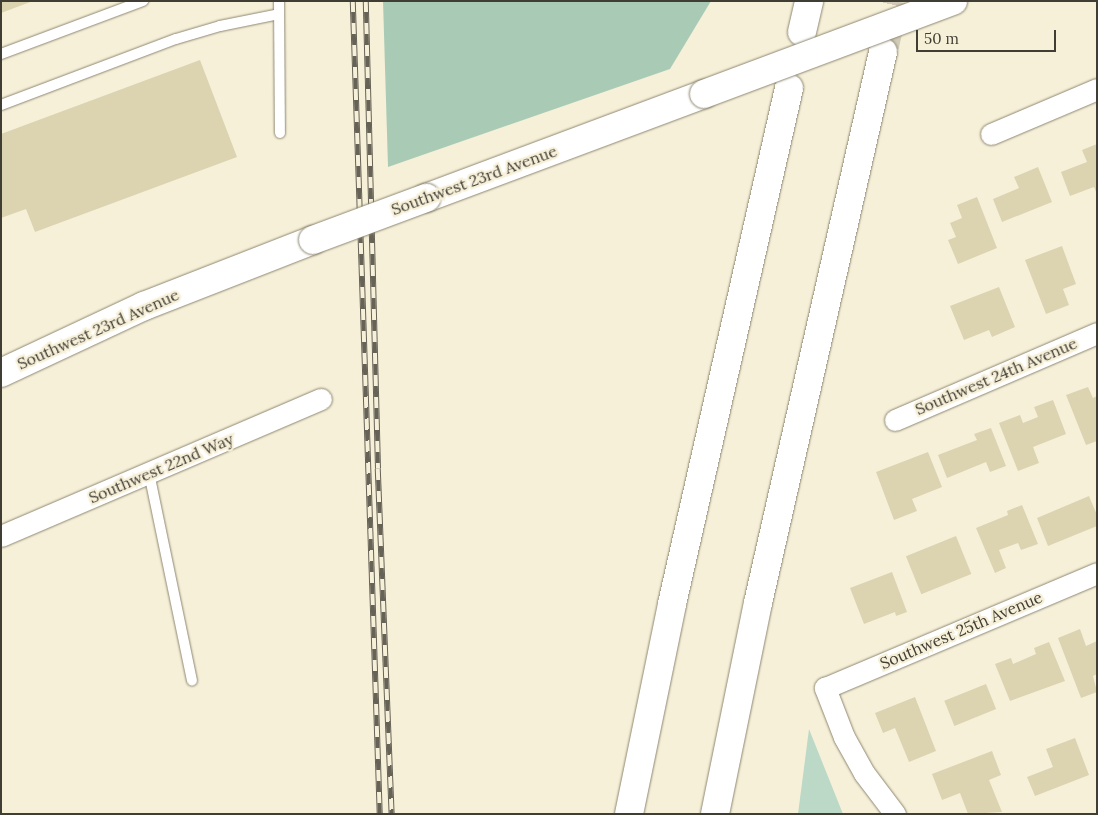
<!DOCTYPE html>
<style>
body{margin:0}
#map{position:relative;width:1098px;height:815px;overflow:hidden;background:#f7f0d9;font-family:Lora,serif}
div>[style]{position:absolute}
.green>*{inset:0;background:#bcd8c6}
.forest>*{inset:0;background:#a9cbb5}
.building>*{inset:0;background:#dcd3b0;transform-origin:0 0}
.highway-tunnel>*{height:28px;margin-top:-14px;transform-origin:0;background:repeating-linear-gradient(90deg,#d2ccb8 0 28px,transparent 0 42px)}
.roads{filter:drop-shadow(0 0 1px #8d8771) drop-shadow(0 0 1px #8d8771)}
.lane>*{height:10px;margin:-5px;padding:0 5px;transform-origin:5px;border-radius:5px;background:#fff}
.street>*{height:21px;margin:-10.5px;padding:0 10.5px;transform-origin:10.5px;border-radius:10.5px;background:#fff}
.secondary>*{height:28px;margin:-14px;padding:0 14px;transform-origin:14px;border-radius:14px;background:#fff}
.highway>*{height:28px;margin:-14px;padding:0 14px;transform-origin:14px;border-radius:14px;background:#fff}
.rail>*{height:5.5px;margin-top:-2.75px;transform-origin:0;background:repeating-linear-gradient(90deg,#f7f0d9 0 11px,#666256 0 22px);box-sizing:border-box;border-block:1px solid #666256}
.bridges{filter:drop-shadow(0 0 1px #8d8771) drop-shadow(0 0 1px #8d8771)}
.secondary-bridge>*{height:28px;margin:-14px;padding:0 14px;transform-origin:14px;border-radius:14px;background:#fff}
span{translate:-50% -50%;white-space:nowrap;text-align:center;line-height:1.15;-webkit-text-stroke:4.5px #f7f0d9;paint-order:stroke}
.street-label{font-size:16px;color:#403d34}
.frame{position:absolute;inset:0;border:2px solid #403d34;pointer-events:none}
.scale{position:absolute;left:916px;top:30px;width:140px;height:22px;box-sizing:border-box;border:2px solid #403d34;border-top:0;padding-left:6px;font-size:15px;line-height:18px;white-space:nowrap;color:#403d34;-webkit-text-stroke:4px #f7f0d9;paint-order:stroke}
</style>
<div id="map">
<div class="green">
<i style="clip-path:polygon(809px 729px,843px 814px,798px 814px)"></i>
</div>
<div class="forest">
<i style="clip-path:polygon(383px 1px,711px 1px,670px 69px,388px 167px)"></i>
</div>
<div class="building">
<i style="clip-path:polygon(1px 1px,33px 1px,1px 13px)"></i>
<i style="clip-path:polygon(200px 60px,237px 157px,35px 232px,26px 209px,1px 218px,1px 134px)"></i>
<i style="clip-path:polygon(1097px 144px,1097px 194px,1094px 187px,1070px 196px,1061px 172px,1087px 162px,1082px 150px)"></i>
<i style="clip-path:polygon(1038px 167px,1052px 202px,1002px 222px,993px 199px,1019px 188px,1014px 177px)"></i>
<i style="clip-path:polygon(977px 197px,997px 248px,958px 264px,948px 240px,956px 237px,950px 223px,962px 218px,957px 205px)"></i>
<i style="clip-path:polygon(1062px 246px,1076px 284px,1063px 289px,1069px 305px,1046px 314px,1025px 260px)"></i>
<i style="clip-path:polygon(999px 287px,1015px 327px,992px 337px,989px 330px,964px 340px,950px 306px)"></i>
<i style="clip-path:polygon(1088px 387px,1093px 398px,1097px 396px,1097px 441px,1086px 445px,1066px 395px)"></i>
<i style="clip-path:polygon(1053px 400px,1066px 434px,1033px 447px,1039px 463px,1018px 471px,999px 423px,1020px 415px,1023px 423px,1038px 417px,1034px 407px)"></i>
<i style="clip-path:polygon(991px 428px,1006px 466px,990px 472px,986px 462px,947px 478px,938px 455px,977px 440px,974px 434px)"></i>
<i style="clip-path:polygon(928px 452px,942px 487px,912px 499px,917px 511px,894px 520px,876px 472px)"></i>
<i style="clip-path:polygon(1089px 496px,1097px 515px,1097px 526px,1048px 546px,1037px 518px)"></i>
<i style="clip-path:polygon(1022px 505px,1038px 544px,1021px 550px,1018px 543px,999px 550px,1006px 568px,995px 573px,976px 528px,1008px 515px,1007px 511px)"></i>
<i style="left:956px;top:536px;width:41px;height:54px;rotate:68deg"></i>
<i style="clip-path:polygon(892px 572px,907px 612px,896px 616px,895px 612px,864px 624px,850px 588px)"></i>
<i style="clip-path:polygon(1080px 629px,1086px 646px,1097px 641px,1097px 674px,1093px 676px,1097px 692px,1081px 698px,1058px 638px)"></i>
<i style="clip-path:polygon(1049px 642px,1065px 681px,1010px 701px,995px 664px,1011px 658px,1013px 664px,1036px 654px,1034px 648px)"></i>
<i style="left:986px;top:684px;width:27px;height:45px;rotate:68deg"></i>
<i style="clip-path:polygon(915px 697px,936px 751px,909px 762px,895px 728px,883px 733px,875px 713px)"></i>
<i style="clip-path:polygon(1075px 738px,1089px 775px,1035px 796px,1027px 777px,1053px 767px,1046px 749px)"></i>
<i style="clip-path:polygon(992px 751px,1001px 775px,989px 780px,1002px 812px,968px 814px,960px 793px,942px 800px,932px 774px)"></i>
</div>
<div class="highway-tunnel">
<i style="left:885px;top:46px;width:46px;rotate:-77.5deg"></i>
</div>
<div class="roads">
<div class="lane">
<i style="left:279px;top:1px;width:132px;rotate:89.6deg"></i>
<i style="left:1px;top:54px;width:152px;rotate:-20.5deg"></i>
<i style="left:1px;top:105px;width:187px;rotate:-20.7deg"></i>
<i style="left:176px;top:39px;width:46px;rotate:-16.5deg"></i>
<i style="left:220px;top:26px;width:60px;rotate:-11.5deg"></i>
<i style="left:149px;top:473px;width:212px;rotate:78.3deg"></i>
</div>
<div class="street">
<i style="left:991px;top:134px;width:115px;rotate:-23deg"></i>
<i style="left:895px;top:420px;width:220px;rotate:-23.3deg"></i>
<i style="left:1px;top:536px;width:348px;rotate:-23.2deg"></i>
<i style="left:895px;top:814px;width:51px;rotate:-127.1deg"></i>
<i style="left:864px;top:773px;width:41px;rotate:-119.1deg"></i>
<i style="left:844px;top:737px;width:53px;rotate:-111.2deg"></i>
<i style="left:825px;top:688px;width:295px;rotate:-22.9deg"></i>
</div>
<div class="secondary">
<i style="left:426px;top:198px;width:297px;rotate:-20.5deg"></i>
<i style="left:1px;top:373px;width:158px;rotate:-25.1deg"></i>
<i style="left:144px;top:306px;width:181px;rotate:-21.3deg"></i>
</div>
<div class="highway">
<i style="left:802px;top:32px;width:32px;rotate:-77deg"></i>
<i style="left:629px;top:814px;width:214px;rotate:-78.4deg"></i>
<i style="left:672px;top:604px;width:529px;rotate:-77.22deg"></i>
<i style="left:715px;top:814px;width:215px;rotate:-78.5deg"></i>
<i style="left:758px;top:603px;width:565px;rotate:-77.22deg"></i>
</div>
</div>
<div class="rail">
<i style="left:353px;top:1px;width:813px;rotate:88.1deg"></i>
<i style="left:366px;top:1px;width:468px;rotate:88.5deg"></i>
<i style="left:378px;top:469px;width:345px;rotate:87.7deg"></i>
</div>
<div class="bridges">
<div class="secondary-bridge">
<i style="left:704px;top:94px;width:266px;rotate:-20.5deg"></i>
<i style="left:313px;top:240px;width:121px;rotate:-20.4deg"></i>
</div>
</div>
<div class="street-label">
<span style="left:474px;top:180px;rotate:-20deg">Southwest 23rd Avenue</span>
<span style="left:98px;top:329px;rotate:-24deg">Southwest 23rd Avenue</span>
<span style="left:996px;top:376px;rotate:-23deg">Southwest 24th Avenue</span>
<span style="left:161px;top:468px;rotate:-23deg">Southwest 22nd Way</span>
<span style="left:961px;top:630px;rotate:-23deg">Southwest 25th Avenue</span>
</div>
<div class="frame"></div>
<div class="scale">50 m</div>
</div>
